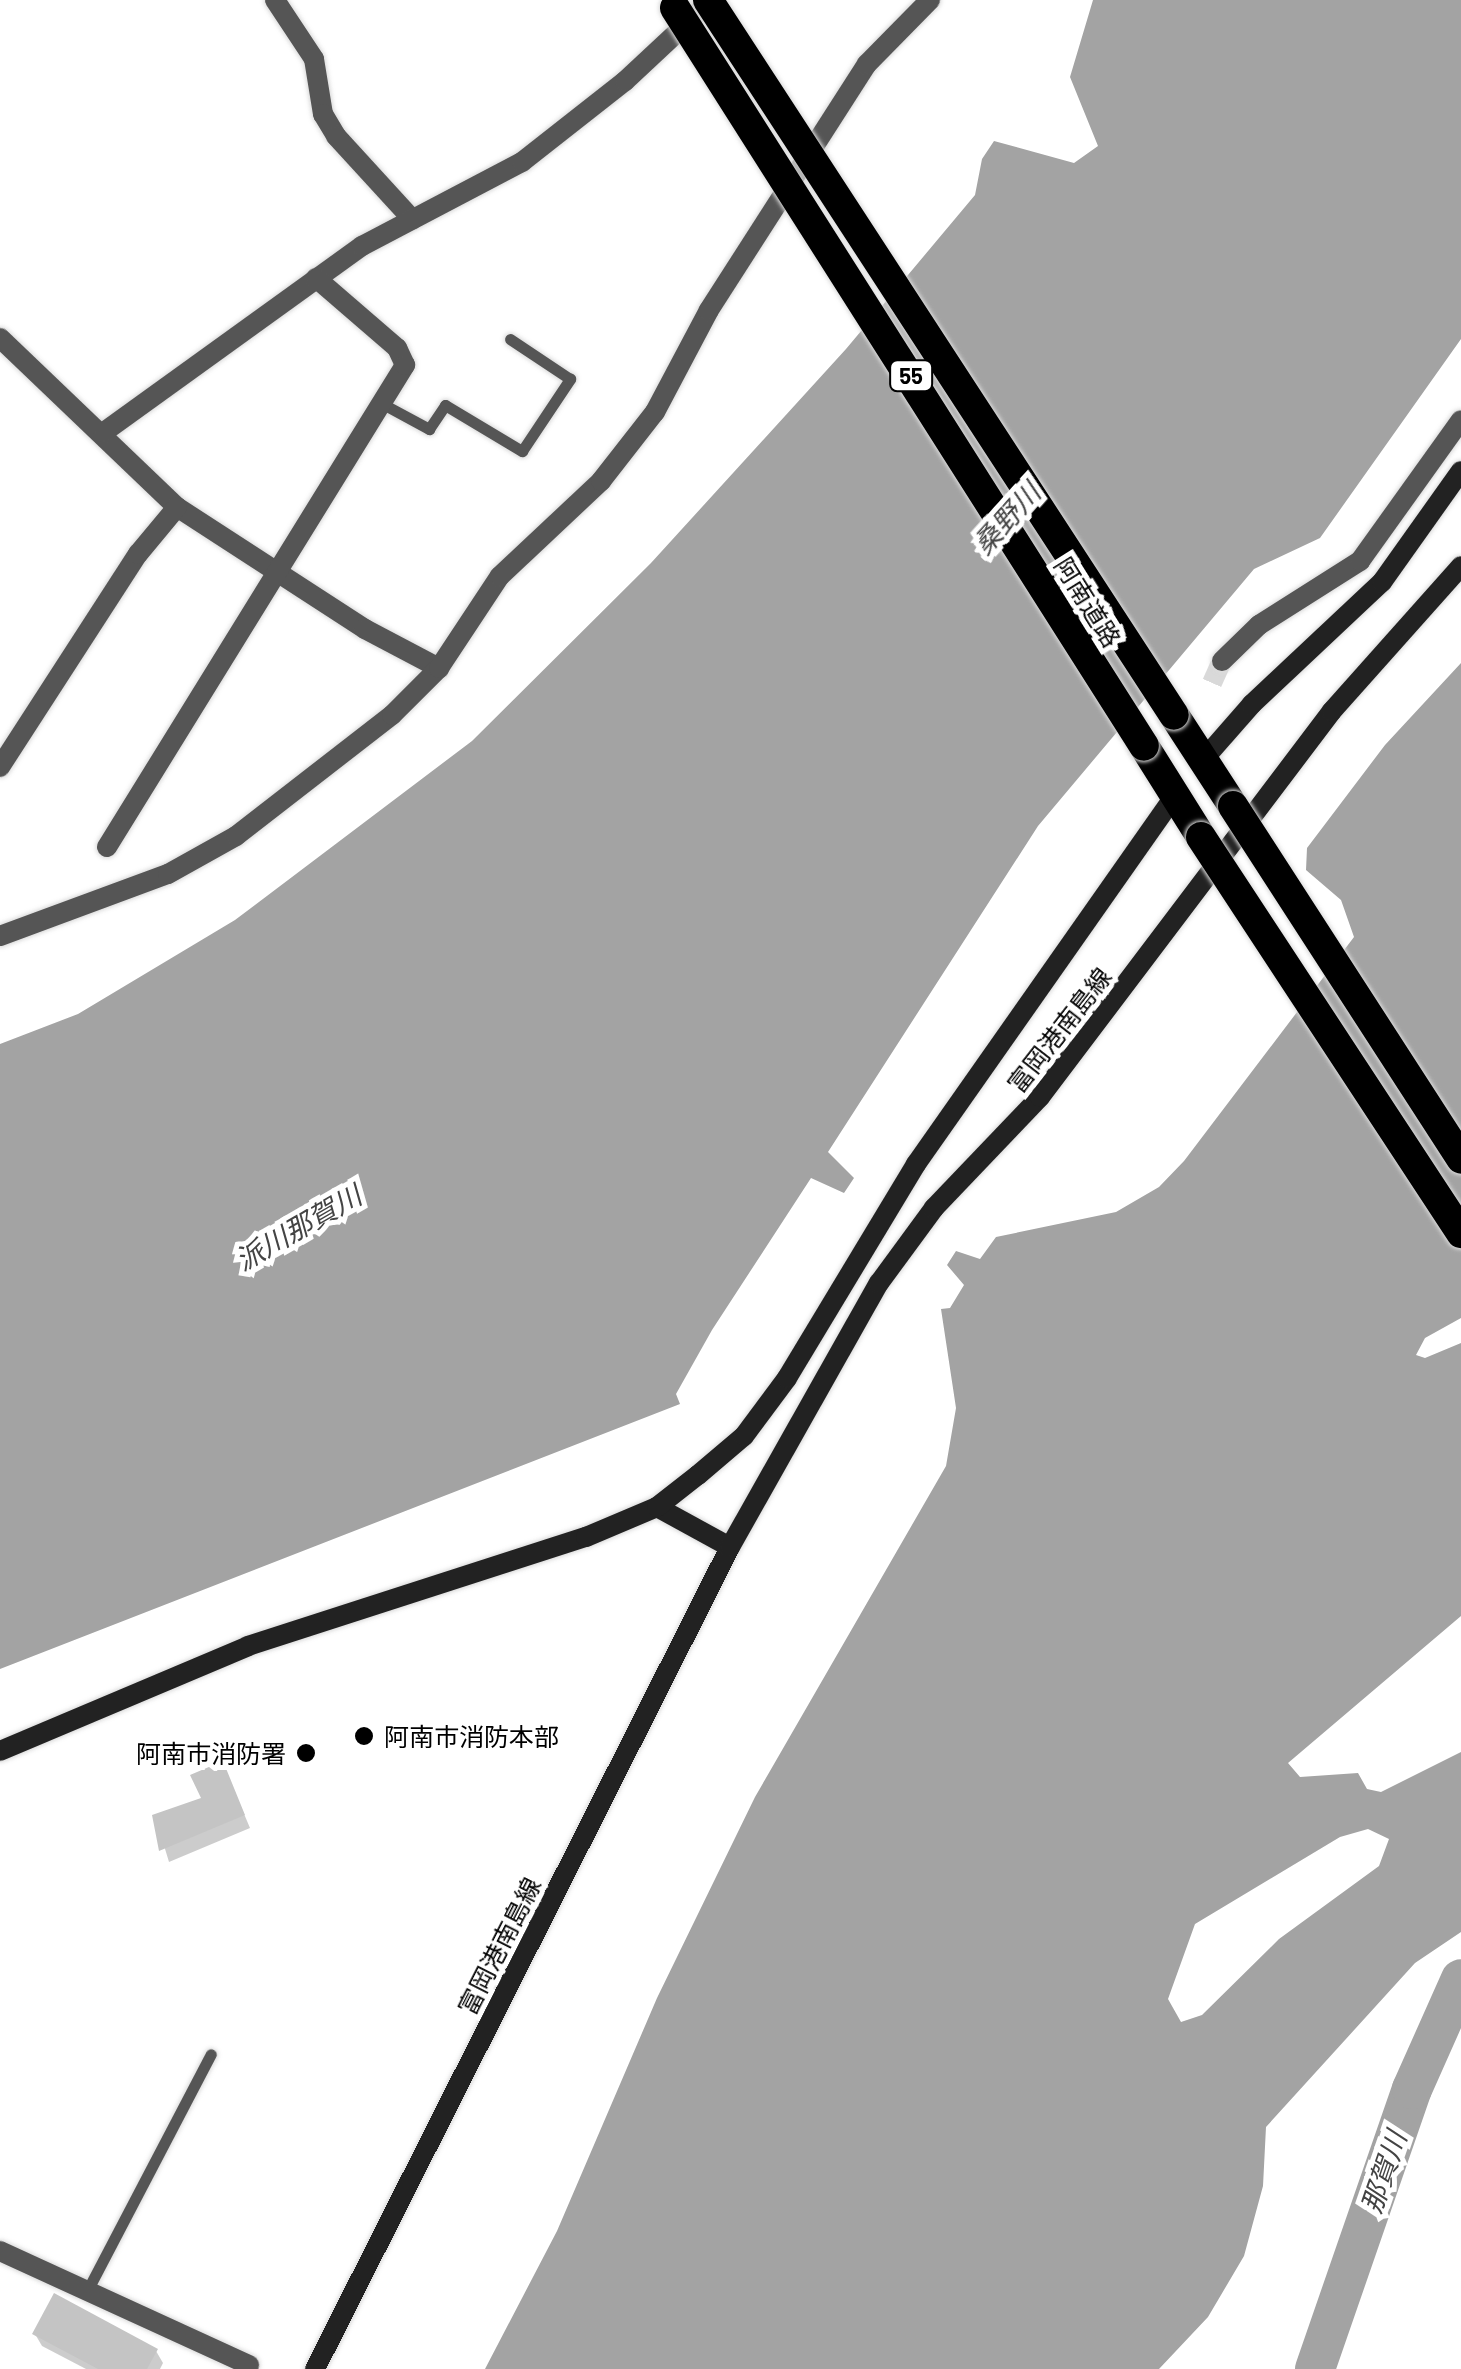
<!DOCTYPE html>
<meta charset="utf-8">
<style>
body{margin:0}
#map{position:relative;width:1461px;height:2369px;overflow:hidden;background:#fff;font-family:Barlow,"Noto Sans JP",sans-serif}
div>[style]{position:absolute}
.water>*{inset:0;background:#a3a3a3}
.shadow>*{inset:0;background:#0003}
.river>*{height:40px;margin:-20px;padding:0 20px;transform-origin:20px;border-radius:20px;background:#a3a3a3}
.building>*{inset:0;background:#c4c4c4}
.street-tunnel>*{height:20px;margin-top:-10px;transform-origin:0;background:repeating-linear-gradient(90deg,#d9d9d9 0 20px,transparent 0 30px)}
.roads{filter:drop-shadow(0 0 2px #dbdbdb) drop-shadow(0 0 2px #dbdbdb)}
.lane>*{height:11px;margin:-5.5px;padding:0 5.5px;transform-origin:5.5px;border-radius:5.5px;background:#555}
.street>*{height:20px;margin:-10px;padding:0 10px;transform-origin:10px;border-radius:10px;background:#555}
.secondary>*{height:20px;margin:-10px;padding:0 10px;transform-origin:10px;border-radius:10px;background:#222}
.highway>*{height:30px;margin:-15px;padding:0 15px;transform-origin:15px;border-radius:15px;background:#000}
.bridges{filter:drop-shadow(0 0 2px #dbdbdb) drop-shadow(0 0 2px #dbdbdb)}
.highway-bridge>*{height:30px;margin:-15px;padding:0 15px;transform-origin:15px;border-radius:15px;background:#000}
.dots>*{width:28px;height:28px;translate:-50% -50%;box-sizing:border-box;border:5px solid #fff;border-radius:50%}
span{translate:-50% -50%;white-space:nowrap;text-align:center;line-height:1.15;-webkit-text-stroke:10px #fff;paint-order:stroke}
.shield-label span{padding:2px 8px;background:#fff;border:2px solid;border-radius:8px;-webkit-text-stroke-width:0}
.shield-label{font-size:22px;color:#000;font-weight:700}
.street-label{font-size:25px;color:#000}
.poi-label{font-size:25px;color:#000}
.left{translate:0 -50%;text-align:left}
.right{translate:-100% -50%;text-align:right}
.water-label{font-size:28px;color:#444;font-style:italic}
</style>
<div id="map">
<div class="water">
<i style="clip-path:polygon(1093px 0,1461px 0,1461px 339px,1320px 538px,1254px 569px,1038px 826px,828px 1152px,854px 1178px,844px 1193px,811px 1178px,712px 1330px,676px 1394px,680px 1404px,0 1669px,0 1044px,78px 1014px,235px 920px,472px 741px,651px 563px,846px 349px,975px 195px,982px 159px,994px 141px,1074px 163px,1098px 146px,1070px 77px)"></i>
<i style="clip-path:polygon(evenodd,1461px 663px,1461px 1318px,1425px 1338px,1416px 1355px,1425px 1358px,1461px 1343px,1461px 1616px,1288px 1763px,1300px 1777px,1358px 1773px,1367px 1789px,1381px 1792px,1461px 1752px,1461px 1932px,1415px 1963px,1266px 2127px,1263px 2186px,1244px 2256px,1208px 2317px,1159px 2369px,485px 2369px,557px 2231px,657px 1998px,755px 1797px,946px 1466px,956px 1408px,941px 1309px,950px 1308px,964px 1285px,947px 1265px,956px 1251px,980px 1259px,996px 1237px,1116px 1212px,1159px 1187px,1184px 1161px,1354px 937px,1341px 900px,1306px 870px,1307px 848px,1385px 745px,1461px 663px,1368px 1829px,1389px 1839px,1379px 1866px,1279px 1939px,1202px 2015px,1181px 2022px,1168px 1999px,1195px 1924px,1340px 1837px,1368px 1829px)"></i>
</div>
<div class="shadow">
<i style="clip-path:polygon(228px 1776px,250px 1828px,169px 1862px,155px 1816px,204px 1800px)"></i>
<i style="clip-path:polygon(35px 2334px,156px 2351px,163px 2363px,160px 2369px,86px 2369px,42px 2346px)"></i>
</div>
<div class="river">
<i style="left:1315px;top:2369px;width:296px;rotate:-70.9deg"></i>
<i style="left:1412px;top:2089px;width:120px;rotate:-66deg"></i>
</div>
<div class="building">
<i style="clip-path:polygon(223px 1761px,245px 1815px,159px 1851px,152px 1815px,201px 1798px,190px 1775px)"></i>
<i style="clip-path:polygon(54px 2293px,158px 2349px,147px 2369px,98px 2369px,32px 2334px)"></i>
</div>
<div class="street-tunnel">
<i style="left:1212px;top:683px;width:24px;rotate:-66deg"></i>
</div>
<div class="roads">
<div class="lane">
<i style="left:381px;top:403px;width:55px;rotate:28.4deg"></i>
<i style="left:429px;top:429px;width:29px;rotate:-56deg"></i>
<i style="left:445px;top:405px;width:90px;rotate:30.9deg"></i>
<i style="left:522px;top:451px;width:87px;rotate:-56.3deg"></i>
<i style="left:570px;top:379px;width:72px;rotate:-146.3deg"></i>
<i style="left:87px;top:2291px;width:267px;rotate:-62.4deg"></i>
</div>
<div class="street">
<i style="left:275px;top:0;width:71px;rotate:56.5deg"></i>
<i style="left:314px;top:59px;width:56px;rotate:80.7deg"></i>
<i style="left:323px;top:114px;width:26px;rotate:59deg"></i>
<i style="left:336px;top:136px;width:113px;rotate:47.5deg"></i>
<i style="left:0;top:338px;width:245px;rotate:43.7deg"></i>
<i style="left:177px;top:507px;width:224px;rotate:33deg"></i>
<i style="left:365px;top:629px;width:84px;rotate:27.8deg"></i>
<i style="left:104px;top:432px;width:318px;rotate:-35.8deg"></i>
<i style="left:362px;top:246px;width:181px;rotate:-27.7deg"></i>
<i style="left:522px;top:162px;width:131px;rotate:-38.2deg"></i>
<i style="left:625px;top:81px;width:119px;rotate:-43deg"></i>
<i style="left:1222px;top:661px;width:52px;rotate:-44.2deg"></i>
<i style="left:1259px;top:625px;width:120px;rotate:-32.4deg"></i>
<i style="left:1360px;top:561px;width:173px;rotate:-54.4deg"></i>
<i style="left:0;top:767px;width:254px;rotate:-57.1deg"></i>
<i style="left:138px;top:554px;width:61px;rotate:-50.3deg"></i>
<i style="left:107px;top:847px;width:567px;rotate:-58.27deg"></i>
<i style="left:405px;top:365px;width:19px;rotate:-115deg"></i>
<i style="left:397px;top:348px;width:107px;rotate:-139.2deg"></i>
<i style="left:0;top:936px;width:179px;rotate:-20.3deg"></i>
<i style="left:168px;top:874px;width:78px;rotate:-29.2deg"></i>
<i style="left:236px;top:836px;width:197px;rotate:-37.8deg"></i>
<i style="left:392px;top:715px;width:66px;rotate:-45deg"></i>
<i style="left:439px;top:668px;width:110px;rotate:-56.5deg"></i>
<i style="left:500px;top:576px;width:139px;rotate:-43.2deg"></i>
<i style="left:601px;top:481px;width:88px;rotate:-52deg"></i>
<i style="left:655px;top:412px;width:115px;rotate:-62.1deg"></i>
<i style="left:709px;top:310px;width:292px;rotate:-57.3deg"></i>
<i style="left:867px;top:64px;width:90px;rotate:-45.5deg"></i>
<i style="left:0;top:2251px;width:274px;rotate:24.6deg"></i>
</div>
<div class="secondary">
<i style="left:1203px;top:760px;width:74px;rotate:-48.8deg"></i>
<i style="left:1252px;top:704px;width:178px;rotate:-43.2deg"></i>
<i style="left:1382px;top:582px;width:136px;rotate:-54.6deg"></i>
<i style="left:657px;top:1507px;width:83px;rotate:28.7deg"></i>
<i style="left:0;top:1751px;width:269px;rotate:-22.9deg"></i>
<i style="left:248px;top:1646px;width:355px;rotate:-17.9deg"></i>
<i style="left:586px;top:1537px;width:77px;rotate:-22.9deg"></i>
<i style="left:657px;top:1507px;width:52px;rotate:-38deg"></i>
<i style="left:698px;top:1475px;width:60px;rotate:-40.3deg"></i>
<i style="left:744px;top:1436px;width:72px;rotate:-53.4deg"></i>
<i style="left:787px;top:1378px;width:250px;rotate:-58.9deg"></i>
<i style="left:916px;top:1164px;width:451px;rotate:-54.9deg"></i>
<i style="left:315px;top:2369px;width:921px;rotate:-63.21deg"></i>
<i style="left:730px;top:1547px;width:303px;rotate:-60.6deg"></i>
<i style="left:879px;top:1283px;width:93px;rotate:-53.7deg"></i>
<i style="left:934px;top:1208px;width:153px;rotate:-46.3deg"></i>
<i style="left:1040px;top:1097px;width:484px;rotate:-52.9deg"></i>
<i style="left:1332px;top:711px;width:194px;rotate:-48.3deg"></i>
</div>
<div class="highway">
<i style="left:1174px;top:715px;width:108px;rotate:57deg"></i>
<i style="left:1144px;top:746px;width:107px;rotate:57.9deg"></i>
</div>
</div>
<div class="bridges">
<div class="highway-bridge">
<i style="left:708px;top:0;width:853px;rotate:56.91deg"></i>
<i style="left:675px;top:8px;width:874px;rotate:57.56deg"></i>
<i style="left:1233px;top:806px;width:420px;rotate:57.1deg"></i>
<i style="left:1201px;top:837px;width:474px;rotate:56.7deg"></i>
</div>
</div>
<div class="dots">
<i style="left:364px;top:1736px;background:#000"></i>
<i style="left:306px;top:1753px;background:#000"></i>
</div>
<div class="shield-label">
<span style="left:911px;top:376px">55</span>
</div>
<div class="street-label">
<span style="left:1088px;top:602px;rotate:58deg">阿南道路</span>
<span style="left:1059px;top:1030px;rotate:-52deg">富岡港南島線</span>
<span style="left:499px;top:1946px;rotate:-63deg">富岡港南島線</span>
</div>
<div class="poi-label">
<span class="left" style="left:384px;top:1736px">阿南市消防本部</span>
<span class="right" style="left:286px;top:1753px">阿南市消防署</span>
</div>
<div class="water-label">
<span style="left:1006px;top:518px;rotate:-48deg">桑野川</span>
<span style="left:298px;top:1227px;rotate:-30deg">派川那賀川</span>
<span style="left:1383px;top:2172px;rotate:-71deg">那賀川</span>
</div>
</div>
